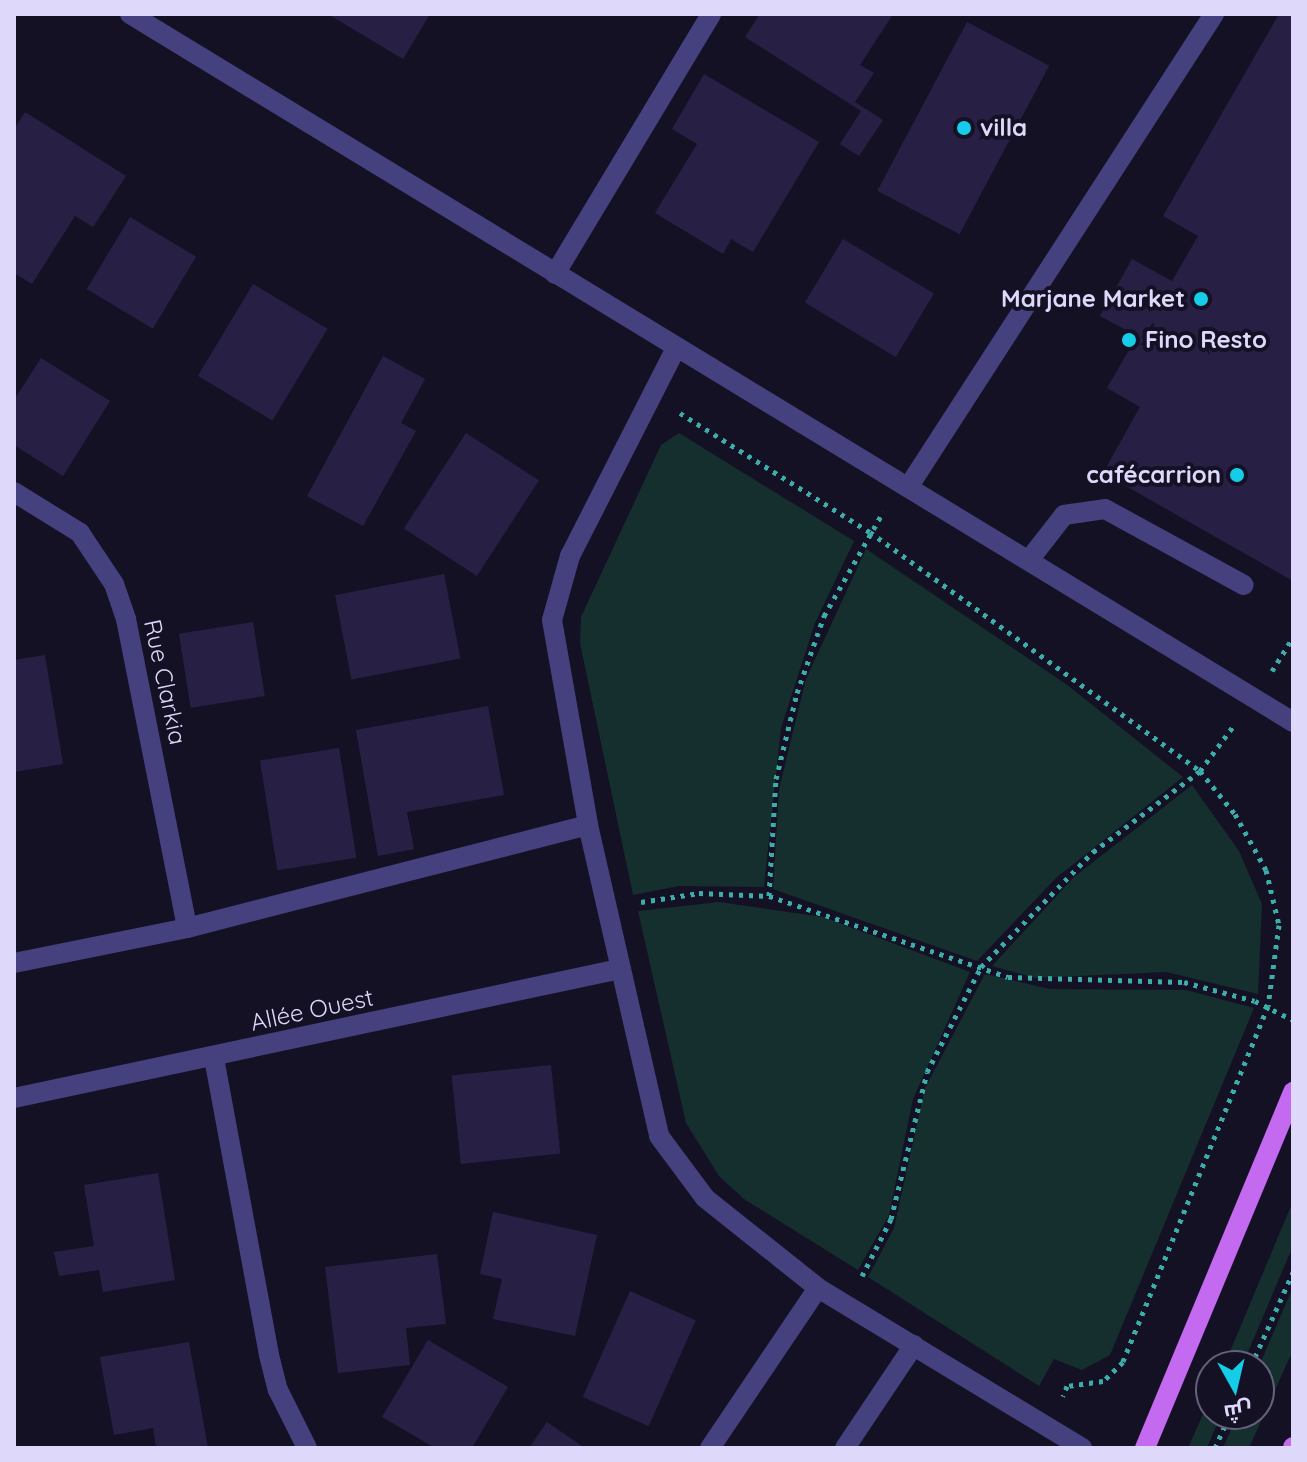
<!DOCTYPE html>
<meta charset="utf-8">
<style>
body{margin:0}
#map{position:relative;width:1307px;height:1462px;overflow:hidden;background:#151125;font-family:Quicksand,Cairo,sans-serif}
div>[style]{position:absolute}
.green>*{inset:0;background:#152e2e}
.building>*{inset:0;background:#281f44;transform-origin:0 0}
.path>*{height:5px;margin-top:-2.5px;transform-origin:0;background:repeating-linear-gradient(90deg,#3badaa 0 4px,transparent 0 10px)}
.service>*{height:20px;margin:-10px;padding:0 10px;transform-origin:10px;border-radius:10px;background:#45417f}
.minor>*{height:20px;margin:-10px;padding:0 10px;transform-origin:10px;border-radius:10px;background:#45417f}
.tertiary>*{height:20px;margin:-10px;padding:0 10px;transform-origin:10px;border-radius:10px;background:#45417f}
.primary>*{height:20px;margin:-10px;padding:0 10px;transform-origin:10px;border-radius:10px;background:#c36af1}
.dots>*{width:22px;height:22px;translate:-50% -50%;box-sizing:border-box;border:4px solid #151125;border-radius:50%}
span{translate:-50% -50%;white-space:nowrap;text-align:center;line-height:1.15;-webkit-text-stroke:8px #151125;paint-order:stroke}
.poi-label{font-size:24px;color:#ded8fb;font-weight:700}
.left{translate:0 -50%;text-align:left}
.right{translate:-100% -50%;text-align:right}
.street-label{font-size:24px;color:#ded8fb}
.frame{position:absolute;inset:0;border:16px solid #ded8fb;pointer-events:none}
.north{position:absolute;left:1195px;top:1350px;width:80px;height:80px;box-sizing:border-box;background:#151125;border:2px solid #65617b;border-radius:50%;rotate:172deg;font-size:22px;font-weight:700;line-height:32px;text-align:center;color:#ded8fb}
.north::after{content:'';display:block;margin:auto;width:28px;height:36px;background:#16cde9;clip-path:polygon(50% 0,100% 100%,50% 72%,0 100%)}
</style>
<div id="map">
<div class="green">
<i style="clip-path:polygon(679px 433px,854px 541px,815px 623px,781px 728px,764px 887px,679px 886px,633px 895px,580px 643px,581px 617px,661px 445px)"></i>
<i style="clip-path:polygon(866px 549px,1066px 684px,1183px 777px,1056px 878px,977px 961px,773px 889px,779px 789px,806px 679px)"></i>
<i style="clip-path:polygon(1192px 785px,1239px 851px,1262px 904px,1258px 994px,1166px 972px,1035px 978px,992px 966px,1074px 877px)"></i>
<i style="clip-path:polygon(719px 902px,823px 917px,970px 972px,913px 1099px,889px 1215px,858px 1270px,744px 1199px,719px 1176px,686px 1123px,638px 911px)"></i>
<i style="clip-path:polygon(985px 974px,1050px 989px,1186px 990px,1254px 1008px,1110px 1355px,1082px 1370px,1054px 1359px,1039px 1386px,868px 1277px,894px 1228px,925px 1088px)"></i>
<i style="clip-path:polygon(1293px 1201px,1293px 1246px,1242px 1366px,1224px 1366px)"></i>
<i style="clip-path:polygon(1293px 1287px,1293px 1350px,1249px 1448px,1223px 1448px,1238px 1414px,1259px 1414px,1259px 1366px)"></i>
<i style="clip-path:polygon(1211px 1396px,1211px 1414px,1221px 1414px,1207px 1448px,1188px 1448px)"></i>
</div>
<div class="building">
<i style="clip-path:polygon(328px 14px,430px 14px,403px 59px)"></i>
<i style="clip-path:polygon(760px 14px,893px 14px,860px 65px,874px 73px,855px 102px,883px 120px,859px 156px,840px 144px,861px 111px,745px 37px)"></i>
<i style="clip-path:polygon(1279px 14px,1293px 14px,1293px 581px,1103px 473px,1140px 407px,1107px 388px,1137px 336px,1100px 316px,1132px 259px,1172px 281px,1198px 236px,1163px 216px)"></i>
<i style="left:967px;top:22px;width:93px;height:191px;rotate:28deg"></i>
<i style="clip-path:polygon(704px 74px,819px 142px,753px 252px,731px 239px,723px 254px,655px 213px,697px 144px,672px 129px)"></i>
<i style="clip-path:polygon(25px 112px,126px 176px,93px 227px,75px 216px,32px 284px,14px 273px,14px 129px)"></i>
<i style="left:130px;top:217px;width:77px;height:84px;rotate:31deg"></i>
<i style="left:843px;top:239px;width:106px;height:74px;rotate:31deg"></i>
<i style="left:253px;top:284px;width:87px;height:107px;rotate:31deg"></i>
<i style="clip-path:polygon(383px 356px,425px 379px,401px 423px,416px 431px,363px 526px,307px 496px)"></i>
<i style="clip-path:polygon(41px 358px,110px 401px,63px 476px,14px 445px,14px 400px)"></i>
<i style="left:466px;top:433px;width:87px;height:114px;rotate:33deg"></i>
<i style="left:444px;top:574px;width:86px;height:111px;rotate:79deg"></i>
<i style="left:253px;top:622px;width:75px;height:75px;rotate:81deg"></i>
<i style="clip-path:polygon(45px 655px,63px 764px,14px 772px,14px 660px)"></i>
<i style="clip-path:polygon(488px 706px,504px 795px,407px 812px,414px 849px,378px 856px,356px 730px)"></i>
<i style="left:339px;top:748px;width:111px;height:80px;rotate:81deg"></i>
<i style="left:551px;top:1065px;width:89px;height:100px;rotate:84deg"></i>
<i style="clip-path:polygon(158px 1173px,175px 1280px,103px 1292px,99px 1270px,59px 1276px,54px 1252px,94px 1246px,84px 1185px)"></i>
<i style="clip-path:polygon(493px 1212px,597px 1235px,575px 1336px,493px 1319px,502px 1279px,480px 1274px)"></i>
<i style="clip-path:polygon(437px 1254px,446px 1324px,406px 1328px,410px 1365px,338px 1373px,325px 1267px)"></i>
<i style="left:630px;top:1291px;width:72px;height:116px;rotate:24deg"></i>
<i style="clip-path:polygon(428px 1340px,508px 1387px,472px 1448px,435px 1448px,382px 1417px)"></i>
<i style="clip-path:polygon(189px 1342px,208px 1448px,156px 1448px,153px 1428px,114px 1435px,100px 1357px)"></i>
<i style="clip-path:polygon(547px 1422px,585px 1448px,529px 1448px)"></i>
</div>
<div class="path">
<i style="left:680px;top:413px;width:224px;rotate:32.1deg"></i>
<i style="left:870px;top:532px;width:407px;rotate:35.9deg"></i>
<i style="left:1200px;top:771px;width:55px;rotate:50.9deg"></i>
<i style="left:1235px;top:814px;width:64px;rotate:61deg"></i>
<i style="left:1266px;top:870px;width:57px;rotate:76.7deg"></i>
<i style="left:1279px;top:925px;width:82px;rotate:97.7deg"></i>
<i style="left:1268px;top:1006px;width:384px;rotate:112.2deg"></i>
<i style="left:1123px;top:1362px;width:28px;rotate:136deg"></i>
<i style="left:1103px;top:1381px;width:36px;rotate:172deg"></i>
<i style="left:1067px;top:1386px;width:11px;rotate:112deg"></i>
<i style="left:1272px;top:671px;width:39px;rotate:-58deg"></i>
<i style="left:769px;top:896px;width:117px;rotate:-86.6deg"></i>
<i style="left:776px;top:779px;width:89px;rotate:-76.3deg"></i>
<i style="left:797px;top:693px;width:82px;rotate:-70.7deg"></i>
<i style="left:824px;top:616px;width:120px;rotate:-60.4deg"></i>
<i style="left:641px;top:902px;width:59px;rotate:-8.8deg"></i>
<i style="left:699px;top:893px;width:70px;rotate:2.5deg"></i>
<i style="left:769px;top:896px;width:252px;rotate:18.7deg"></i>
<i style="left:1008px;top:977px;width:176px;rotate:1.6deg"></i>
<i style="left:1184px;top:982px;width:73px;rotate:15deg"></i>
<i style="left:1255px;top:1001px;width:42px;rotate:26.6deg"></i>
<i style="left:862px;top:1276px;width:64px;rotate:-63deg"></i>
<i style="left:891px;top:1219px;width:151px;rotate:-76.2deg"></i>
<i style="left:927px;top:1072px;width:118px;rotate:-62.8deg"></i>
<i style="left:981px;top:967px;width:161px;rotate:-45.8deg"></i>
<i style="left:1093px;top:852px;width:134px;rotate:-37.1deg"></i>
<i style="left:1200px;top:771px;width:57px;rotate:-53.5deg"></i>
<i style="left:1251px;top:1366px;width:103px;rotate:-65.9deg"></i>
<i style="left:1215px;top:1448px;width:37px;rotate:-66deg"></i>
</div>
<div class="service">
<i style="left:1029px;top:560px;width:57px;rotate:-52.1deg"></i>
<i style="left:1064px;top:515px;width:41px;rotate:-8.3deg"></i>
<i style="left:1105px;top:509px;width:158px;rotate:28.7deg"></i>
</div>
<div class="minor">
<i style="left:555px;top:274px;width:303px;rotate:-59deg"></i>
<i style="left:909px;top:486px;width:562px;rotate:-57.13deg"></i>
<i style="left:14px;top:492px;width:78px;rotate:31.8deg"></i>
<i style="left:80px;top:533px;width:61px;rotate:56.3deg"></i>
<i style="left:114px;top:584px;width:37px;rotate:71deg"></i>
<i style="left:126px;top:619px;width:315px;rotate:78.8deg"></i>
<i style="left:14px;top:963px;width:177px;rotate:-11.4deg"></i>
<i style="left:187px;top:928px;width:414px;rotate:-14.4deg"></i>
<i style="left:214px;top:1058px;width:302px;rotate:79.5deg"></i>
<i style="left:269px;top:1355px;width:36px;rotate:76deg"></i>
<i style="left:278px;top:1390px;width:65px;rotate:63.4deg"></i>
<i style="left:14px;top:1098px;width:620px;rotate:-12.02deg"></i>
</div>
<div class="tertiary">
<i style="left:130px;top:14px;width:1362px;rotate:31.33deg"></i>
<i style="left:675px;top:350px;width:231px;rotate:117deg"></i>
<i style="left:570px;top:556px;width:66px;rotate:105.7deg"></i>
<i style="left:552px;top:620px;width:208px;rotate:80deg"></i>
<i style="left:588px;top:825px;width:319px;rotate:77.1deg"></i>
<i style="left:659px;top:1136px;width:77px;rotate:53.4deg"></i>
<i style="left:705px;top:1198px;width:144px;rotate:38.5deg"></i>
<i style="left:818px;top:1288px;width:309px;rotate:31.2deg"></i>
<i style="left:710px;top:1448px;width:193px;rotate:-56deg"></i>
<i style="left:845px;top:1448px;width:124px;rotate:-56.2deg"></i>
</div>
<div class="primary">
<i style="left:1145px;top:1448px;width:386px;rotate:-67.4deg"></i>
<i style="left:1293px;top:1448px;width:1px;rotate:-90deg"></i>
</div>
<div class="dots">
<i style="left:964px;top:128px;background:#16cde9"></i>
<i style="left:1201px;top:299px;background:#16cde9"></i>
<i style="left:1129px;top:340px;background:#16cde9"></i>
<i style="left:1237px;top:475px;background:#16cde9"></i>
</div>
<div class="poi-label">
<span class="left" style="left:980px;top:128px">villa</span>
<span class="right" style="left:1185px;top:299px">Marjane Market</span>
<span class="left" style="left:1145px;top:340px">Fino Resto</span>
<span class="right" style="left:1221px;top:475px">cafécarrion</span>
</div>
<div class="street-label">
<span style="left:165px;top:682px;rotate:78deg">Rue Clarkia</span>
<span style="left:312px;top:1010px;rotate:-12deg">Allée Ouest</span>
</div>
<div class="frame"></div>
<div class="north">ش</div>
</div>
